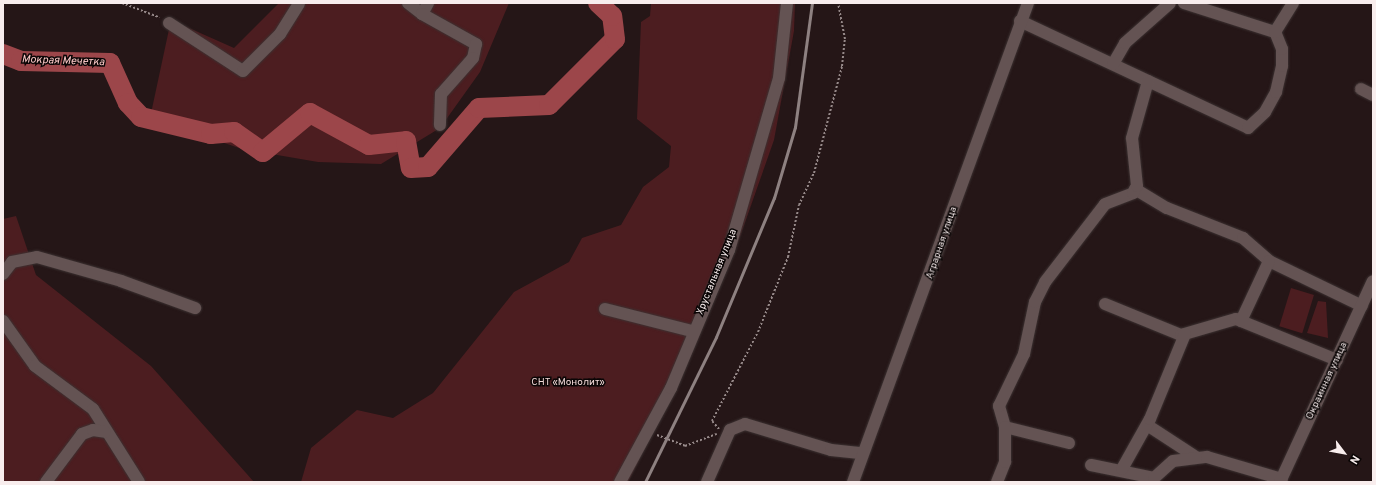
<!DOCTYPE html>
<meta charset="utf-8">
<style>
body{margin:0}
#map{position:relative;width:1376px;height:485px;overflow:hidden;background:#251617;font-family:Overpass,sans-serif}
div>[style]{position:absolute}
.green>*{inset:0;background:#4c1d20;transform-origin:0 0}
.river>*{height:20px;margin:-10px;padding:0 10px;transform-origin:10px;border-radius:10px;background:#9c464a}
.path>*{height:2px;margin-top:-1px;transform-origin:0;background:repeating-linear-gradient(90deg,#968989 0 2px,transparent 0 4px)}
.roads{filter:drop-shadow(0 0 1px #3c3232) drop-shadow(0 0 1px #3c3232)}
.minor>*{height:12px;margin:-6px;padding:0 6px;transform-origin:6px;border-radius:6px;background:#645353}
.rail>*{height:3px;margin:-1.5px;padding:0 1.5px;transform-origin:1.5px;border-radius:1.5px;background:#8e8181}
span{translate:-50% -50%;white-space:nowrap;text-align:center;line-height:1.15;-webkit-text-stroke:3px #0a0505;paint-order:stroke}
.street-label{font-size:10px;color:#f8eded}
.park-label{font-size:10px;color:#f4dad9}
.water-label{font-size:11px;color:#fdcac9;font-style:italic}
.frame{position:absolute;inset:0;border:4px solid #f8eded;pointer-events:none}
.north{position:absolute;left:1324px;top:433px;width:40px;height:40px;-webkit-text-stroke:3px #0a0505;paint-order:stroke;rotate:122deg;font-size:11px;font-weight:700;line-height:16px;text-align:center;color:#f8eded}
.north::after{content:'';display:block;margin:auto;width:14px;height:18px;background:#f8eded;clip-path:polygon(50% 0,100% 100%,50% 72%,0 100%)}
</style>
<div id="map">
<div class="green">
<i style="clip-path:polygon(279px 3px,509px 3px,480px 72px,440px 128px,381px 164px,318px 162px,242px 149px,150px 118px,171px 20px,234px 48px)"></i>
<i style="clip-path:polygon(651px 3px,795px 3px,794px 31px,774px 140px,736px 248px,687px 365px,628px 482px,301px 482px,311px 448px,357px 410px,393px 418px,433px 393px,514px 292px,569px 262px,582px 238px,621px 225px,643px 187px,669px 167px,671px 146px,637px 119px,641px 22px,650px 16px)"></i>
<i style="clip-path:polygon(16px 216px,36px 275px,151px 366px,254px 482px,3px 482px,3px 219px)"></i>
<i style="left:1291px;top:288px;width:24px;height:40px;rotate:17deg"></i>
<i style="clip-path:polygon(1318px 301px,1326px 302px,1328px 338px,1307px 333px)"></i>
</div>
<div class="river">
<i style="left:3px;top:54px;width:19px;rotate:21deg"></i>
<i style="left:21px;top:61px;width:89px;rotate:1.3deg"></i>
<i style="left:110px;top:63px;width:44px;rotate:65.8deg"></i>
<i style="left:128px;top:103px;width:19px;rotate:47deg"></i>
<i style="left:141px;top:117px;width:72px;rotate:13.7deg"></i>
<i style="left:211px;top:134px;width:23px;rotate:-5deg"></i>
<i style="left:234px;top:132px;width:35px;rotate:35deg"></i>
<i style="left:263px;top:152px;width:61px;rotate:-39.7deg"></i>
<i style="left:310px;top:113px;width:67px;rotate:28.5deg"></i>
<i style="left:369px;top:145px;width:37px;rotate:-6deg"></i>
<i style="left:406px;top:141px;width:27px;rotate:80deg"></i>
<i style="left:411px;top:168px;width:17px;rotate:-3deg"></i>
<i style="left:428px;top:167px;width:78px;rotate:-49.2deg"></i>
<i style="left:479px;top:108px;width:70px;rotate:-2.5deg"></i>
<i style="left:549px;top:105px;width:93px;rotate:-45deg"></i>
<i style="left:615px;top:39px;width:23px;rotate:-97deg"></i>
<i style="left:612px;top:16px;width:19px;rotate:-137deg"></i>
</div>
<div class="path">
<i style="left:122px;top:3px;width:40px;rotate:21deg"></i>
<i style="left:719px;top:429px;width:11px;rotate:-131deg"></i>
<i style="left:712px;top:421px;width:100px;rotate:-62.7deg"></i>
<i style="left:758px;top:332px;width:81px;rotate:-68.2deg"></i>
<i style="left:788px;top:257px;width:53px;rotate:-78.1deg"></i>
<i style="left:799px;top:205px;width:35px;rotate:-65deg"></i>
<i style="left:814px;top:173px;width:111px;rotate:-75.3deg"></i>
<i style="left:842px;top:66px;width:27px;rotate:-84deg"></i>
<i style="left:845px;top:39px;width:37px;rotate:-101deg"></i>
<i style="left:657px;top:435px;width:30px;rotate:21deg"></i>
<i style="left:685px;top:446px;width:34px;rotate:-21deg"></i>
</div>
<div class="roads">
<div class="minor">
<i style="left:408px;top:3px;width:18px;rotate:38deg"></i>
<i style="left:422px;top:14px;width:13px;rotate:-61deg"></i>
<i style="left:1184px;top:3px;width:96px;rotate:17.7deg"></i>
<i style="left:422px;top:14px;width:62px;rotate:29.1deg"></i>
<i style="left:476px;top:44px;width:14px;rotate:102deg"></i>
<i style="left:473px;top:58px;width:48px;rotate:131.6deg"></i>
<i style="left:441px;top:94px;width:31px;rotate:92deg"></i>
<i style="left:1020px;top:21px;width:252px;rotate:25.1deg"></i>
<i style="left:1248px;top:128px;width:23px;rotate:-43deg"></i>
<i style="left:1265px;top:112px;width:23px;rotate:-61deg"></i>
<i style="left:1276px;top:92px;width:27px;rotate:-77deg"></i>
<i style="left:1282px;top:66px;width:17px;rotate:-90deg"></i>
<i style="left:1282px;top:49px;width:18px;rotate:-112deg"></i>
<i style="left:1275px;top:32px;width:34px;rotate:-58deg"></i>
<i style="left:169px;top:23px;width:88px;rotate:33deg"></i>
<i style="left:243px;top:71px;width:52px;rotate:-45deg"></i>
<i style="left:280px;top:34px;width:36px;rotate:-58deg"></i>
<i style="left:1113px;top:64px;width:24px;rotate:-60deg"></i>
<i style="left:1125px;top:43px;width:60px;rotate:-41.6deg"></i>
<i style="left:1361px;top:89px;width:13px;rotate:27deg"></i>
<i style="left:1135px;top:189px;width:37px;rotate:31deg"></i>
<i style="left:1167px;top:208px;width:82px;rotate:21.5deg"></i>
<i style="left:1243px;top:238px;width:35px;rotate:41deg"></i>
<i style="left:1269px;top:261px;width:103px;rotate:25.8deg"></i>
<i style="left:3px;top:274px;width:15px;rotate:-53deg"></i>
<i style="left:12px;top:262px;width:25px;rotate:-11deg"></i>
<i style="left:37px;top:257px;width:87px;rotate:15.9deg"></i>
<i style="left:121px;top:281px;width:79px;rotate:20deg"></i>
<i style="left:1105px;top:304px;width:82px;rotate:22.2deg"></i>
<i style="left:1181px;top:335px;width:57px;rotate:-16.2deg"></i>
<i style="left:1236px;top:319px;width:109px;rotate:22.1deg"></i>
<i style="left:605px;top:309px;width:90px;rotate:14.2deg"></i>
<i style="left:3px;top:321px;width:55px;rotate:54.6deg"></i>
<i style="left:35px;top:366px;width:72px;rotate:36.6deg"></i>
<i style="left:93px;top:409px;width:86px;rotate:57.8deg"></i>
<i style="left:1241px;top:321px;width:66px;rotate:-65deg"></i>
<i style="left:1147px;top:425px;width:59px;rotate:33.1deg"></i>
<i style="left:1069px;top:443px;width:66px;rotate:-166deg"></i>
<i style="left:1005px;top:427px;width:22px;rotate:-106deg"></i>
<i style="left:999px;top:406px;width:58px;rotate:-64.3deg"></i>
<i style="left:1024px;top:354px;width:53px;rotate:-78.1deg"></i>
<i style="left:1035px;top:302px;width:22px;rotate:-63deg"></i>
<i style="left:1045px;top:282px;width:98px;rotate:-52.4deg"></i>
<i style="left:1105px;top:204px;width:30px;rotate:-21deg"></i>
<i style="left:1133px;top:193px;width:8px;rotate:-60deg"></i>
<i style="left:1137px;top:186px;width:48px;rotate:-95.9deg"></i>
<i style="left:1132px;top:138px;width:59px;rotate:-74.3deg"></i>
<i style="left:1091px;top:465px;width:64px;rotate:11.7deg"></i>
<i style="left:1154px;top:478px;width:25px;rotate:-42deg"></i>
<i style="left:1173px;top:461px;width:34px;rotate:-7deg"></i>
<i style="left:1207px;top:457px;width:78px;rotate:16.3deg"></i>
<i style="left:1122px;top:469px;width:57px;rotate:-60.8deg"></i>
<i style="left:1150px;top:419px;width:92px;rotate:-67.6deg"></i>
<i style="left:46px;top:482px;width:60px;rotate:-53.1deg"></i>
<i style="left:82px;top:434px;width:12px;rotate:-20deg"></i>
<i style="left:93px;top:430px;width:12px;rotate:9deg"></i>
<i style="left:620px;top:482px;width:107px;rotate:-61.5deg"></i>
<i style="left:671px;top:388px;width:150px;rotate:-67.2deg"></i>
<i style="left:729px;top:250px;width:179px;rotate:-73.8deg"></i>
<i style="left:779px;top:78px;width:75px;rotate:-83.9deg"></i>
<i style="left:707px;top:482px;width:57px;rotate:-66.1deg"></i>
<i style="left:730px;top:430px;width:16px;rotate:-22deg"></i>
<i style="left:745px;top:424px;width:90px;rotate:16.8deg"></i>
<i style="left:831px;top:450px;width:31px;rotate:6deg"></i>
<i style="left:853px;top:482px;width:510px;rotate:-69.93deg"></i>
<i style="left:997px;top:482px;width:22px;rotate:-68deg"></i>
<i style="left:1005px;top:462px;width:35px;rotate:-90deg"></i>
<i style="left:1280px;top:482px;width:221px;rotate:-65.2deg"></i>
</div>
</div>
<div class="rail">
<i style="left:645px;top:482px;width:161px;rotate:-63.9deg"></i>
<i style="left:716px;top:337px;width:151px;rotate:-67.4deg"></i>
<i style="left:774px;top:198px;width:74px;rotate:-73.5deg"></i>
<i style="left:795px;top:127px;width:125px;rotate:-82.2deg"></i>
</div>
<div class="street-label">
<span style="left:942px;top:243px;rotate:-71deg">Аграрная улица</span>
<span style="left:717px;top:272px;rotate:-68deg">Хрустальная улица</span>
<span style="left:1327px;top:381px;rotate:-65deg">Окраинная улица</span>
</div>
<div class="park-label">
<span style="left:568px;top:383px">СНТ «Монолит»</span>
</div>
<div class="water-label">
<span style="left:63px;top:61px;rotate:2deg">Мокрая Мечетка</span>
</div>
<div class="frame"></div>
<div class="north">N</div>
</div>
